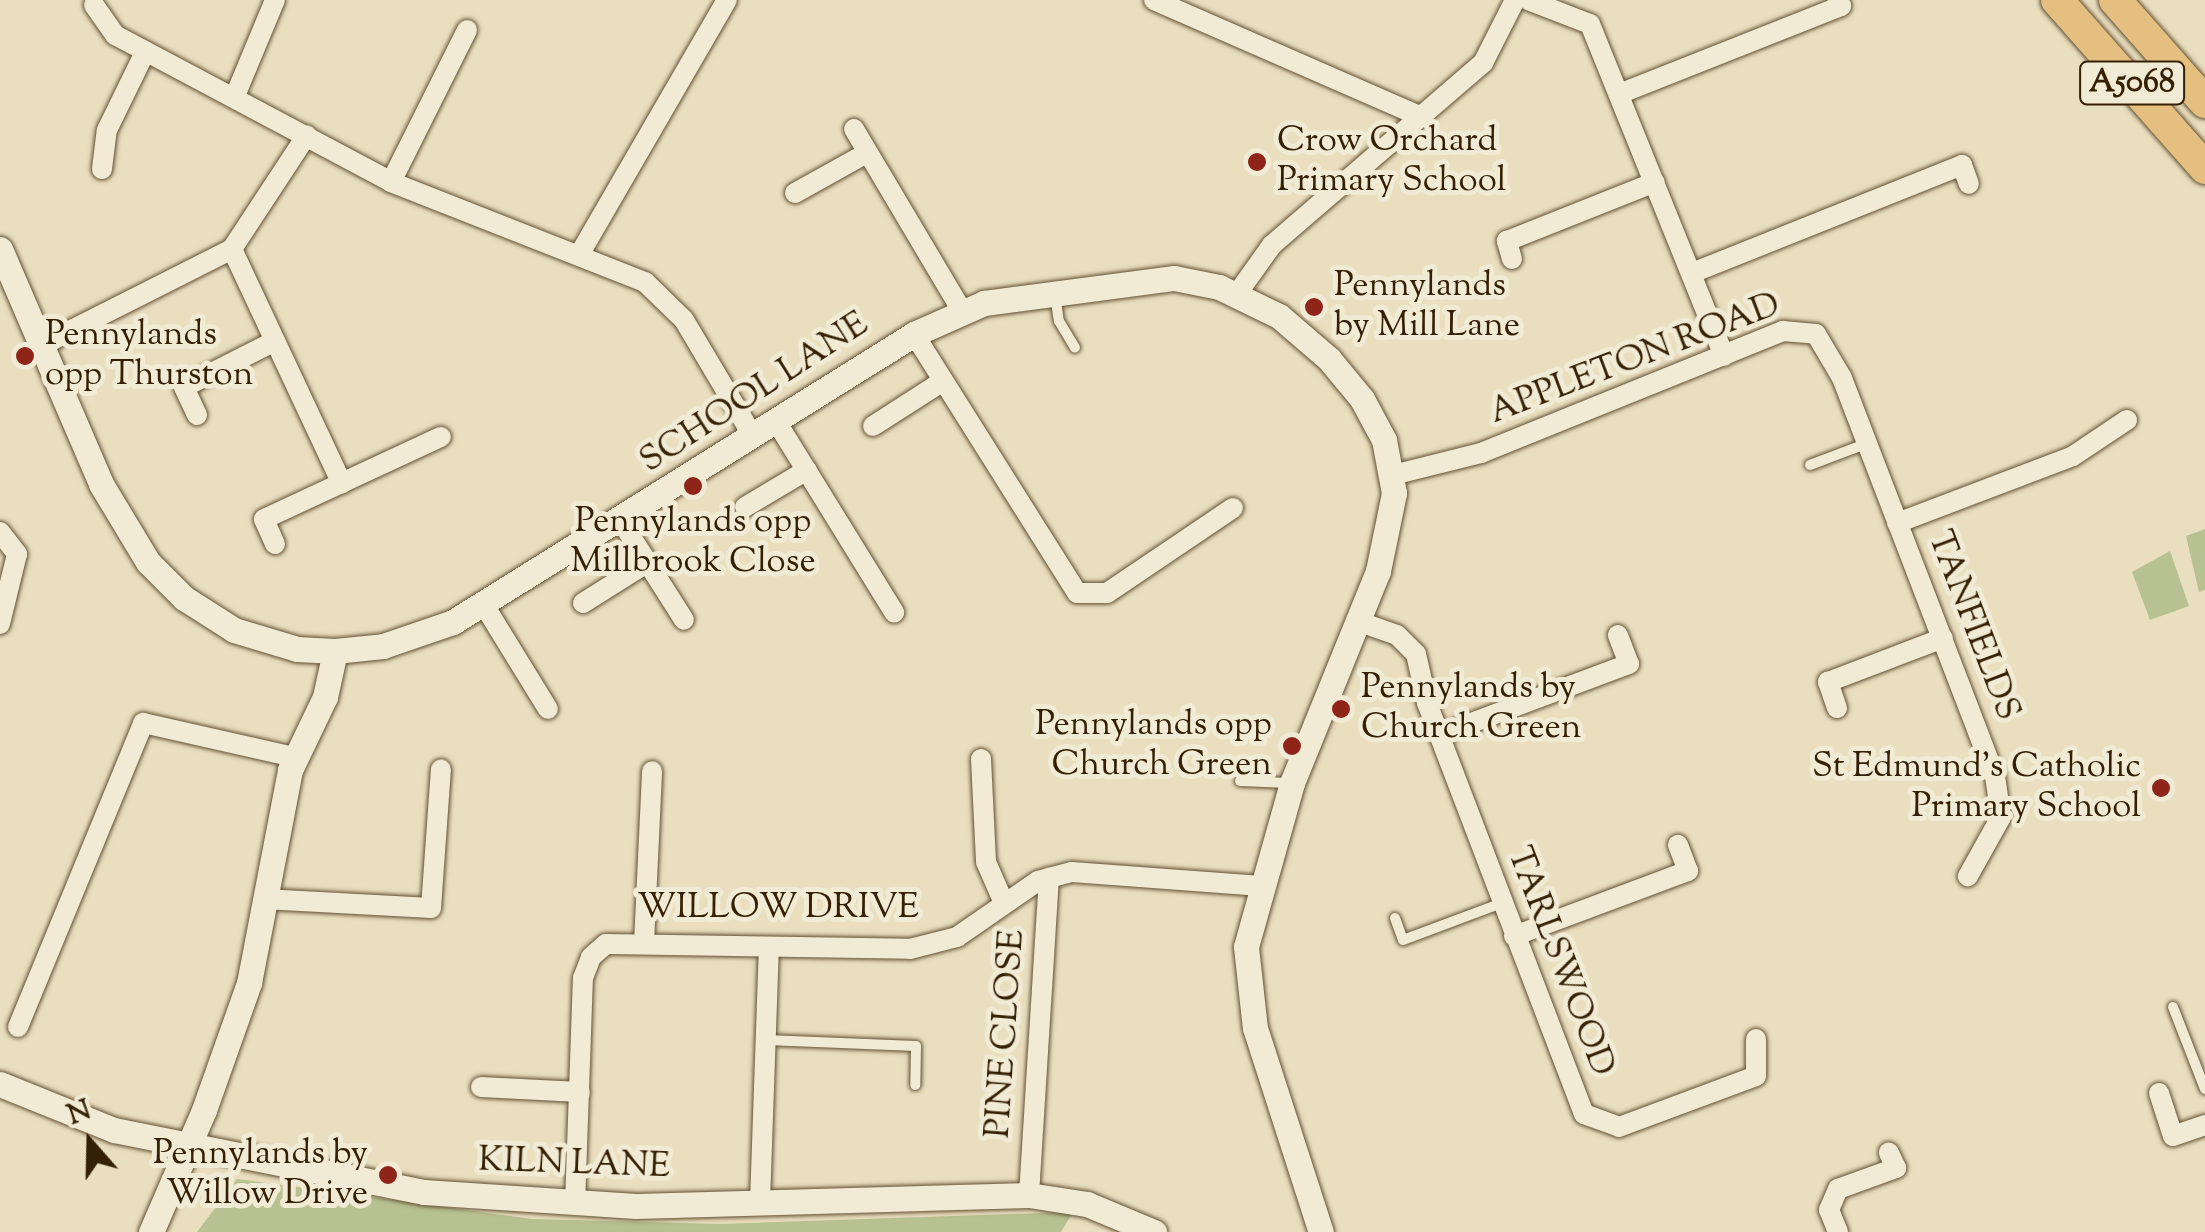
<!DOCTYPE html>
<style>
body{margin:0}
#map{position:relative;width:2205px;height:1232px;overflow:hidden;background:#e9debe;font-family:"Sorts Mill Goudy",serif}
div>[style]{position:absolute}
.green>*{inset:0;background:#b7c191}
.roads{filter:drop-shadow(0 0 2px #615032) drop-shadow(0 0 2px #615032)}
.service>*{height:10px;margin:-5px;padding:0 5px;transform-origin:5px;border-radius:5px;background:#f1ead5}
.minor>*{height:20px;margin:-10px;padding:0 10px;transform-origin:10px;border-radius:10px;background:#f1ead5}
.tertiary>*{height:25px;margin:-12.5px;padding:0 12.5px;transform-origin:12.5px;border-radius:12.5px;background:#f1ead5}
.primary>*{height:32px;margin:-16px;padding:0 16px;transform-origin:16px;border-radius:16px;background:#e4bf7f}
.dots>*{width:28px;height:28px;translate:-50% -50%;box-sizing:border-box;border:5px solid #f1ead5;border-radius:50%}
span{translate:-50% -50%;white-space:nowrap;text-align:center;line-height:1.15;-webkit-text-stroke:10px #f1ead5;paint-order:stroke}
.shield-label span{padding:2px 8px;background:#f1ead5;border:2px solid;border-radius:8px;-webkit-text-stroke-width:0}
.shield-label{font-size:32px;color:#342004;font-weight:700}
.poi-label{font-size:35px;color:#342004}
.left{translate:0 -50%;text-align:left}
.right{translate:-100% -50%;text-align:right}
.street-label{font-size:35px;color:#342004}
.north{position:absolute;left:40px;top:1092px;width:100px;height:100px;-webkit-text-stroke:8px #f1ead5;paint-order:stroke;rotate:340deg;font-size:28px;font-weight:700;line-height:40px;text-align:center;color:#342004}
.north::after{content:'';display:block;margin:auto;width:35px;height:45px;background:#342004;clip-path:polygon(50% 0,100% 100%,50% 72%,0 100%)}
</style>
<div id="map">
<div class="green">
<i style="clip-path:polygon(2205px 529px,2205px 590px,2199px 592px,2186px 536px)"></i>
<i style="clip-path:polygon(2170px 551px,2189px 606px,2150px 620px,2132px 572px)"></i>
<i style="clip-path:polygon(237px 1179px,532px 1219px,720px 1224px,1073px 1212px,1061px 1232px,197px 1232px)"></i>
</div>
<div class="roads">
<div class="service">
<i style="left:1055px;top:294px;width:27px;rotate:82deg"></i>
<i style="left:1059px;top:321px;width:31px;rotate:59deg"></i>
<i style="left:1810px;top:465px;width:62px;rotate:-20.8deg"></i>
<i style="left:1240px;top:781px;width:49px;rotate:2.3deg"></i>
<i style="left:1395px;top:918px;width:23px;rotate:70deg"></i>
<i style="left:1403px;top:940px;width:106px;rotate:-20.5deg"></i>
<i style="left:2173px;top:1007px;width:88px;rotate:68.7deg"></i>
<i style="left:766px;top:1040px;width:150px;rotate:2.3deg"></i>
<i style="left:916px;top:1046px;width:39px;rotate:91deg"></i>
</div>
<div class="minor">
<i style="left:1154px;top:0;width:290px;rotate:23.6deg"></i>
<i style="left:1528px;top:0;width:66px;rotate:21.2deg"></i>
<i style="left:1590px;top:24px;width:358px;rotate:68deg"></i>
<i style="left:94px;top:5px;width:37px;rotate:55deg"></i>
<i style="left:115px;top:35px;width:313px;rotate:28deg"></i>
<i style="left:391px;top:182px;width:273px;rotate:21.5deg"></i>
<i style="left:645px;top:282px;width:54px;rotate:44.3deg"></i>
<i style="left:684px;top:320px;width:135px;rotate:59.3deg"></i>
<i style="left:1619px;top:94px;width:239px;rotate:-21.6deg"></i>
<i style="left:1841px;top:6px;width:7px;rotate:-117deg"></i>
<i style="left:235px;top:96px;width:104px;rotate:-67.4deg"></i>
<i style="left:854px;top:129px;width:212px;rotate:59.3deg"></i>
<i style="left:102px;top:169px;width:39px;rotate:-83deg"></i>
<i style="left:107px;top:130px;width:87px;rotate:-64deg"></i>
<i style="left:391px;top:182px;width:170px;rotate:-63.4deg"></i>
<i style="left:795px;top:193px;width:82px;rotate:-29.1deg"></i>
<i style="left:232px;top:249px;width:259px;rotate:64.9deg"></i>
<i style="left:579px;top:255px;width:295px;rotate:-59.9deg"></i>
<i style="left:1512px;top:259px;width:19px;rotate:-106deg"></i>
<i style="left:1507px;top:241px;width:159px;rotate:-21.7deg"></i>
<i style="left:1692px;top:273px;width:291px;rotate:-21.8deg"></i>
<i style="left:1962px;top:165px;width:20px;rotate:70deg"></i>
<i style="left:1237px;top:294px;width:60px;rotate:-54.5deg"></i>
<i style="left:1272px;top:245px;width:279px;rotate:-40.8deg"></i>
<i style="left:1483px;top:63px;width:71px;rotate:-63.1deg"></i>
<i style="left:914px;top:334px;width:306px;rotate:57.8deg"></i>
<i style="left:1077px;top:593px;width:30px"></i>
<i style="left:1107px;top:593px;width:152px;rotate:-34deg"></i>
<i style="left:42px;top:345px;width:213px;rotate:-26.8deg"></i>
<i style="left:232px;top:249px;width:136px;rotate:-56.7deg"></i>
<i style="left:197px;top:415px;width:31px;rotate:-115deg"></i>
<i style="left:184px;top:387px;width:102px;rotate:-26.8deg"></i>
<i style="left:776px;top:421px;width:225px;rotate:58.3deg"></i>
<i style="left:873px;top:426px;width:83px;rotate:-32.7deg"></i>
<i style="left:1393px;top:475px;width:91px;rotate:-14deg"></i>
<i style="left:1481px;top:453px;width:326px;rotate:-22deg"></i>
<i style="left:1783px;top:331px;width:33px;rotate:5deg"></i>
<i style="left:1816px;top:334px;width:51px;rotate:59.4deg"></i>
<i style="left:1842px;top:378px;width:426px;rotate:69deg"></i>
<i style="left:1995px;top:776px;width:41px;rotate:81.7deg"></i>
<i style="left:2001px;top:817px;width:68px;rotate:119.2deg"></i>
<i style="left:745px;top:507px;width:72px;rotate:-30.8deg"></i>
<i style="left:621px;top:521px;width:117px;rotate:57.5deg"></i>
<i style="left:1897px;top:523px;width:188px;rotate:-20.8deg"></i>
<i style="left:2073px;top:456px;width:65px;rotate:-33.7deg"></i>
<i style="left:0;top:532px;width:28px;rotate:52deg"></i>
<i style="left:17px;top:554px;width:72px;rotate:103.7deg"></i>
<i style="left:275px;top:544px;width:27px;rotate:-114deg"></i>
<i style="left:264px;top:519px;width:195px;rotate:-24.9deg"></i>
<i style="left:583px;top:603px;width:77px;rotate:-32.2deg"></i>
<i style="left:484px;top:605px;width:122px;rotate:58.4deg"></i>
<i style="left:1357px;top:621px;width:42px;rotate:19.3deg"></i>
<i style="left:1397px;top:635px;width:27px;rotate:45deg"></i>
<i style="left:1416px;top:654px;width:50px;rotate:77.3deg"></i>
<i style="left:1427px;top:703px;width:440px;rotate:69.1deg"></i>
<i style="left:1584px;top:1114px;width:37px;rotate:20deg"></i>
<i style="left:1619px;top:1127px;width:146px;rotate:-20.4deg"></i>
<i style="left:1756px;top:1076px;width:37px;rotate:-90deg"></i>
<i style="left:1837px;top:708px;width:28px;rotate:-109deg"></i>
<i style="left:1828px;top:682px;width:123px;rotate:-20.9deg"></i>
<i style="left:1439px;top:735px;width:203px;rotate:-20.5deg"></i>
<i style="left:1629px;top:664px;width:31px;rotate:-111deg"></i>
<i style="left:981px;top:759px;width:103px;rotate:87.2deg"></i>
<i style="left:986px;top:862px;width:45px;rotate:66.3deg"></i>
<i style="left:264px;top:899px;width:167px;rotate:3.1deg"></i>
<i style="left:431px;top:908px;width:139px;rotate:-85.9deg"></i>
<i style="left:1514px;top:936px;width:186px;rotate:-20.5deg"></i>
<i style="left:1688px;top:871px;width:28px;rotate:-111deg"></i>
<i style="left:644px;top:943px;width:172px;rotate:-87.3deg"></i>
<i style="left:18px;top:1027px;width:329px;rotate:-67.6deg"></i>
<i style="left:143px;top:723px;width:155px;rotate:12.7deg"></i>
<i style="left:481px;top:1087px;width:99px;rotate:2.9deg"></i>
<i style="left:2159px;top:1093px;width:45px;rotate:72deg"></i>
<i style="left:2173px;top:1136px;width:34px;rotate:-19deg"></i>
<i style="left:1029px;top:1195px;width:318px;rotate:-86.4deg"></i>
<i style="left:760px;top:1202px;width:254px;rotate:-88deg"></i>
<i style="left:575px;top:1205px;width:227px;rotate:-88deg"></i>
<i style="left:583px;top:978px;width:22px;rotate:-69deg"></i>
<i style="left:591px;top:957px;width:20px;rotate:-41deg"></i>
<i style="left:606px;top:944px;width:304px;rotate:0.9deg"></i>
<i style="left:910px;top:949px;width:49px;rotate:-14.3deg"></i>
<i style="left:957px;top:937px;width:98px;rotate:-34.7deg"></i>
<i style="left:1038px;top:881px;width:35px;rotate:-15deg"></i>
<i style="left:1072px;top:872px;width:190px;rotate:4.2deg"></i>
<i style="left:1838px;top:1232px;width:24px;rotate:-112deg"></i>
<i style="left:1829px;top:1210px;width:23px;rotate:-67deg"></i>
<i style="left:1838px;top:1189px;width:62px;rotate:-19.9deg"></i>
<i style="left:1896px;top:1168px;width:17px;rotate:-115deg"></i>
</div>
<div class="tertiary">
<i style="left:0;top:249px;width:256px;rotate:66.7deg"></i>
<i style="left:101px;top:484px;width:91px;rotate:58.9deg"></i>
<i style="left:148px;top:562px;width:51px;rotate:45deg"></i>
<i style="left:184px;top:598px;width:59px;rotate:32.6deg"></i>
<i style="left:234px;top:630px;width:66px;rotate:16.8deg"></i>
<i style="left:297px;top:649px;width:38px;rotate:3deg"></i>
<i style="left:335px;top:651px;width:48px;rotate:-5.9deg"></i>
<i style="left:383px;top:646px;width:74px;rotate:-18.9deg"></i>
<i style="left:453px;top:622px;width:544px;rotate:-31.99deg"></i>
<i style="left:914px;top:334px;width:77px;rotate:-23.9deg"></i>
<i style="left:984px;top:303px;width:192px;rotate:-7.5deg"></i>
<i style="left:1174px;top:278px;width:46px;rotate:11.3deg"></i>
<i style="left:1219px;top:287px;width:67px;rotate:25.8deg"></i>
<i style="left:1279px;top:316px;width:66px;rotate:40.7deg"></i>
<i style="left:1329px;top:359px;width:52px;rotate:50.5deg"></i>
<i style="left:1362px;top:399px;width:47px;rotate:61.8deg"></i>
<i style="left:1384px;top:440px;width:54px;rotate:79.3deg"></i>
<i style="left:1394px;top:493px;width:80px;rotate:101.6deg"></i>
<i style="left:1378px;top:571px;width:229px;rotate:112.1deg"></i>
<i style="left:1292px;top:783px;width:170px;rotate:105.7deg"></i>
<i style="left:1246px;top:947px;width:81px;rotate:83.7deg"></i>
<i style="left:1255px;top:1028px;width:214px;rotate:72.1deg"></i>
<i style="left:0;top:1084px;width:123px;rotate:22deg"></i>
<i style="left:114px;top:1130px;width:316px;rotate:11.3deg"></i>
<i style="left:424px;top:1192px;width:212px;rotate:3.8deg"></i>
<i style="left:636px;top:1206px;width:393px;rotate:-1.6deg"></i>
<i style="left:1029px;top:1195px;width:59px;rotate:8.8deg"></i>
<i style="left:1087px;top:1204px;width:73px;rotate:22.7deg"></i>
<i style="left:151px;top:1232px;width:133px;rotate:-66.5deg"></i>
<i style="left:204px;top:1110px;width:135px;rotate:-70.5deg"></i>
<i style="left:249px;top:983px;width:217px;rotate:-79.1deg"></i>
<i style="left:290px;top:770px;width:81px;rotate:-64.4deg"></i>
<i style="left:325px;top:697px;width:47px;rotate:-77.7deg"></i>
</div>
<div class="primary">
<i style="left:2057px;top:0;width:224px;rotate:48.6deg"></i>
<i style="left:2115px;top:0;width:136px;rotate:48.6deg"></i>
</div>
</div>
<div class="dots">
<i style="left:1257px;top:162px;background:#8f2418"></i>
<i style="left:1314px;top:307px;background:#8f2418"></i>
<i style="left:25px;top:356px;background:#8f2418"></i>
<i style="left:693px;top:486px;background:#8f2418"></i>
<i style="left:1341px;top:709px;background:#8f2418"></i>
<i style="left:1292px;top:746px;background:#8f2418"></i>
<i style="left:2161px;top:788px;background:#8f2418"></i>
<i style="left:388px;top:1175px;background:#8f2418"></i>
</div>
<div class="shield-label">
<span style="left:2132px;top:83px">A5068</span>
</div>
<div class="poi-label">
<span class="left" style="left:1277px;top:162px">Crow Orchard<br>Primary School</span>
<span class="left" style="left:1334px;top:307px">Pennylands<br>by Mill Lane</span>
<span class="left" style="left:45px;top:356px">Pennylands<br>opp Thurston</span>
<span style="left:693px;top:543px">Pennylands opp<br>Millbrook Close</span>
<span class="left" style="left:1361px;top:709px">Pennylands by<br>Church Green</span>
<span class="right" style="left:1272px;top:746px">Pennylands opp<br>Church Green</span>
<span class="right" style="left:2141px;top:788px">St Edmund's Catholic<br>Primary School</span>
<span class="right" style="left:368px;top:1175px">Pennylands by<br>Willow Drive</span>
</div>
<div class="street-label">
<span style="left:1635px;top:360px;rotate:-21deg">APPLETON ROAD</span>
<span style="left:755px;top:394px;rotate:-33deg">SCHOOL LANE</span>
<span style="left:1972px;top:626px;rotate:69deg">TANFIELDS</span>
<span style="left:778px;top:909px">WILLOW DRIVE</span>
<span style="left:1559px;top:962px;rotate:69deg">TARLSWOOD</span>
<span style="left:1007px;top:1034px;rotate:-86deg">PINE CLOSE</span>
<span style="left:574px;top:1165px;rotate:2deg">KILN LANE</span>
</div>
<div class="north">N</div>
</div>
